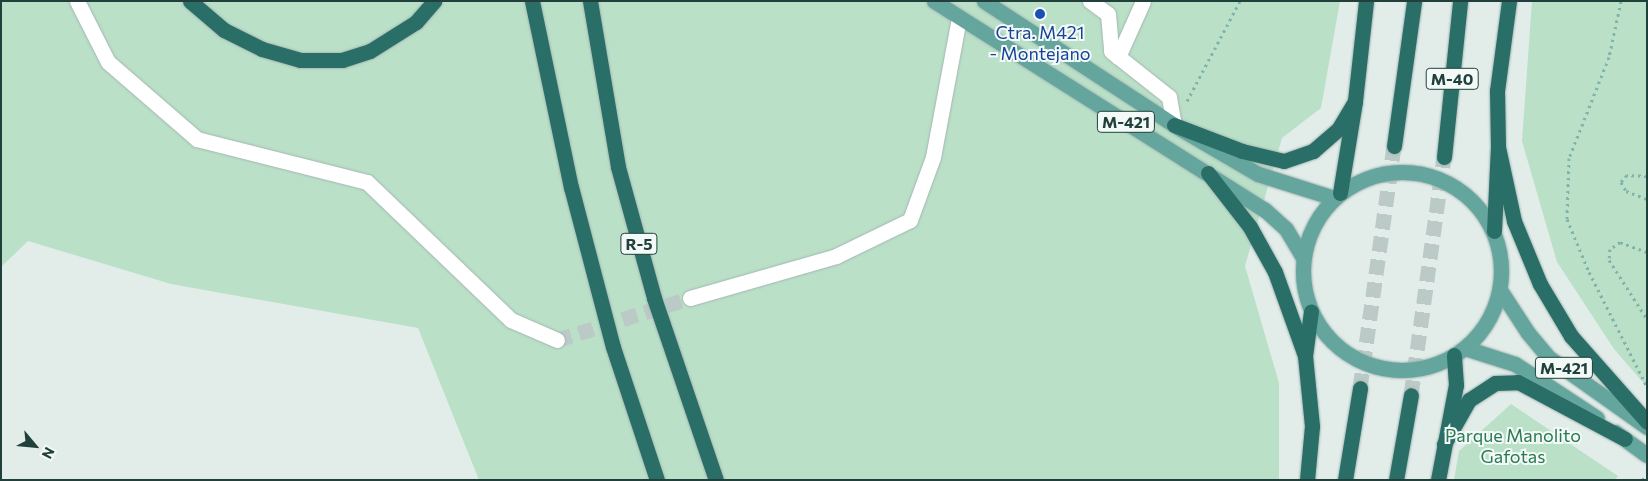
<!DOCTYPE html>
<style>
body{margin:0}
#map{position:relative;width:1648px;height:481px;overflow:hidden;background:#e2edea;font-family:Commissioner,sans-serif}
div>[style]{position:absolute}
.green>*{inset:0;background:#bae0c8}
.minor-tunnel>*{height:15px;margin-top:-7.5px;transform-origin:0;background:repeating-linear-gradient(90deg,#bbcac7 0 15px,transparent 0 23px)}
.highway-tunnel>*{height:15px;margin-top:-7.5px;transform-origin:0;background:repeating-linear-gradient(90deg,#bbcac7 0 15px,transparent 0 23px)}
.path>*{height:3px;margin-top:-1.5px;transform-origin:0;background:repeating-linear-gradient(90deg,#80b3a9 0 2.5px,transparent 0 6.5px)}
.roads{filter:drop-shadow(0 0 1px #a4b6b2) drop-shadow(0 0 1px #a4b6b2)}
.minor>*{height:15px;margin:-7.5px;padding:0 7.5px;transform-origin:7.5px;border-radius:7.5px;background:#fff}
.major>*{height:15px;margin:-7.5px;padding:0 7.5px;transform-origin:7.5px;border-radius:7.5px;background:#64a69d}
.major>.ring{margin:-7.5px;padding:0;box-sizing:content-box;background:none;border:15px solid #64a69d;border-radius:50%}
.highway>*{height:15px;margin:-7.5px;padding:0 7.5px;transform-origin:7.5px;border-radius:7.5px;background:#2a6e68}
.dots>*{width:14px;height:14px;translate:-50% -50%;box-sizing:border-box;border:2px solid #f3f9f7;border-radius:50%}
span{translate:-50% -50%;white-space:nowrap;text-align:center;line-height:1.15;-webkit-text-stroke:4px #f3f9f7;paint-order:stroke}
.shield-label span{padding:1px 4px;background:#f3f9f7;border:1px solid;border-radius:4px;-webkit-text-stroke-width:0}
.shield-label{font-size:16px;color:#21403b;font-weight:700}
.transit-label{font-size:18px;color:#164399}
.park-label{font-size:18px;color:#287a51}
.frame{position:absolute;inset:0;border:2px solid #21403b;pointer-events:none}
.north{position:absolute;left:10px;top:421px;width:50px;height:50px;-webkit-text-stroke:4px #f3f9f7;paint-order:stroke;rotate:118deg;font-size:14px;font-weight:700;line-height:20px;text-align:center;color:#21403b}
.north::after{content:'';display:block;margin:auto;width:18px;height:22px;background:#21403b;clip-path:polygon(50% 0,100% 100%,50% 72%,0 100%)}
</style>
<div id="map">
<div class="green">
<i style="clip-path:polygon(1px 1px,1340px 1px,1321px 108px,1282px 138px,1245px 266px,1279px 383px,1279px 480px,479px 480px,418px 328px,171px 284px,28px 241px,1px 267px)"></i>
<i style="clip-path:polygon(1532px 1px,1647px 1px,1647px 387px,1614px 349px,1557px 262px,1522px 141px)"></i>
<i style="clip-path:polygon(1511px 404px,1618px 476px,1615px 480px,1454px 480px,1459px 451px)"></i>
</div>
<div class="minor-tunnel">
<i style="left:557px;top:340px;width:139px;rotate:-17.5deg"></i>
</div>
<div class="highway-tunnel">
<i style="left:1360px;top:388px;width:244px;rotate:-82deg"></i>
<i style="left:1411px;top:395px;width:240px;rotate:-82.1deg"></i>
</div>
<div class="path">
<i style="left:1621px;top:1px;width:57px;rotate:102.1deg"></i>
<i style="left:1609px;top:57px;width:109px;rotate:111.6deg"></i>
<i style="left:1569px;top:158px;width:61px;rotate:91.9deg"></i>
<i style="left:1567px;top:219px;width:57px;rotate:67.5deg"></i>
<i style="left:1589px;top:272px;width:129px;rotate:63.2deg"></i>
<i style="left:1187px;top:101px;width:113px;rotate:-62.1deg"></i>
<i style="left:1647px;top:176px;width:20px;rotate:-177deg"></i>
<i style="left:1627px;top:175px;width:9px;rotate:131deg"></i>
<i style="left:1621px;top:182px;width:10px;rotate:61deg"></i>
<i style="left:1626px;top:191px;width:22px;rotate:21deg"></i>
<i style="left:1647px;top:252px;width:29px;rotate:-160deg"></i>
<i style="left:1620px;top:242px;width:12px;rotate:145deg"></i>
<i style="left:1610px;top:249px;width:11px;rotate:95deg"></i>
<i style="left:1609px;top:260px;width:70px;rotate:57.2deg"></i>
<i style="left:1642px;top:480px;width:3px;rotate:-45deg"></i>
</div>
<div class="roads">
<div class="minor">
<i style="left:77px;top:1px;width:68px;rotate:63.1deg"></i>
<i style="left:108px;top:62px;width:118px;rotate:40.9deg"></i>
<i style="left:197px;top:139px;width:175px;rotate:14.2deg"></i>
<i style="left:367px;top:182px;width:199px;rotate:43.8deg"></i>
<i style="left:511px;top:320px;width:50px;rotate:23.5deg"></i>
<i style="left:1090px;top:1px;width:22px;rotate:36deg"></i>
<i style="left:1108px;top:14px;width:37px;rotate:85deg"></i>
<i style="left:1111px;top:51px;width:74px;rotate:38.4deg"></i>
<i style="left:1169px;top:97px;width:28px;rotate:80deg"></i>
<i style="left:1118px;top:57px;width:61px;rotate:-65.9deg"></i>
<i style="left:690px;top:298px;width:152px;rotate:-16deg"></i>
<i style="left:836px;top:256px;width:82px;rotate:-25.9deg"></i>
<i style="left:910px;top:220px;width:67px;rotate:-69.9deg"></i>
<i style="left:933px;top:157px;width:141px;rotate:-79.4deg"></i>
</div>
<div class="major">
<i style="left:934px;top:1px;width:391px;rotate:32.3deg"></i>
<i style="left:1265px;top:210px;width:28px;rotate:42deg"></i>
<i style="left:1286px;top:229px;width:33px;rotate:59deg"></i>
<i style="left:984px;top:1px;width:227px;rotate:33.1deg"></i>
<i style="left:1174px;top:125px;width:97px;rotate:30.3deg"></i>
<i style="left:1258px;top:174px;width:80px;rotate:17.5deg"></i>
<i class="ring" style="left:1303px;top:172px;width:183px;height:183px"></i>
<i style="left:1500px;top:290px;width:51px;rotate:56.9deg"></i>
<i style="left:1528px;top:333px;width:31px;rotate:50deg"></i>
<i style="left:1548px;top:357px;width:121px;rotate:35.3deg"></i>
<i style="left:1465px;top:348px;width:52px;rotate:17.7deg"></i>
<i style="left:1515px;top:364px;width:98px;rotate:33.4deg"></i>
<i style="left:1615px;top:432px;width:39px;rotate:36deg"></i>
</div>
<div class="highway">
<i style="left:190px;top:1px;width:45px;rotate:40.5deg"></i>
<i style="left:224px;top:30px;width:42px;rotate:26.6deg"></i>
<i style="left:262px;top:49px;width:40px;rotate:16deg"></i>
<i style="left:300px;top:60px;width:42px"></i>
<i style="left:342px;top:60px;width:29px;rotate:-18deg"></i>
<i style="left:370px;top:51px;width:54px;rotate:-32.2deg"></i>
<i style="left:416px;top:22px;width:28px;rotate:-49deg"></i>
<i style="left:532px;top:1px;width:190px;rotate:78.2deg"></i>
<i style="left:571px;top:187px;width:165px;rotate:75.3deg"></i>
<i style="left:613px;top:347px;width:140px;rotate:71.7deg"></i>
<i style="left:590px;top:1px;width:168px;rotate:80.4deg"></i>
<i style="left:618px;top:167px;width:136px;rotate:74.6deg"></i>
<i style="left:654px;top:298px;width:192px;rotate:71.2deg"></i>
<i style="left:1174px;top:125px;width:73px;rotate:20.9deg"></i>
<i style="left:1242px;top:151px;width:43px;rotate:13.4deg"></i>
<i style="left:1284px;top:161px;width:31px;rotate:-19deg"></i>
<i style="left:1313px;top:151px;width:35px;rotate:-41deg"></i>
<i style="left:1339px;top:128px;width:31px;rotate:-59deg"></i>
<i style="left:1394px;top:146px;width:146px;rotate:-82.1deg"></i>
<i style="left:1498px;top:147px;width:76px;rotate:77.8deg"></i>
<i style="left:1514px;top:221px;width:68px;rotate:67.6deg"></i>
<i style="left:1540px;top:284px;width:61px;rotate:59.2deg"></i>
<i style="left:1571px;top:336px;width:115px;rotate:48.5deg"></i>
<i style="left:1444px;top:157px;width:157px;rotate:-84.1deg"></i>
<i style="left:1208px;top:173px;width:68px;rotate:52.1deg"></i>
<i style="left:1250px;top:227px;width:51px;rotate:60.9deg"></i>
<i style="left:1275px;top:272px;width:89px;rotate:70.3deg"></i>
<i style="left:1340px;top:193px;width:93px;rotate:-80.7deg"></i>
<i style="left:1355px;top:101px;width:101px;rotate:-83.7deg"></i>
<i style="left:1494px;top:231px;width:84px;rotate:-87.3deg"></i>
<i style="left:1498px;top:147px;width:56px;rotate:-91deg"></i>
<i style="left:1497px;top:91px;width:91px;rotate:-82.4deg"></i>
<i style="left:1444px;top:444px;width:51px;rotate:-60.4deg"></i>
<i style="left:1469px;top:400px;width:31px;rotate:-33deg"></i>
<i style="left:1495px;top:383px;width:23px;rotate:-2deg"></i>
<i style="left:1518px;top:382px;width:121px;rotate:28deg"></i>
<i style="left:1307px;top:480px;width:54px;rotate:-84.7deg"></i>
<i style="left:1312px;top:426px;width:70px;rotate:-95.7deg"></i>
<i style="left:1305px;top:356px;width:45px;rotate:-82.4deg"></i>
<i style="left:1345px;top:480px;width:93px;rotate:-80.7deg"></i>
<i style="left:1396px;top:480px;width:86px;rotate:-80deg"></i>
<i style="left:1438px;top:480px;width:97px;rotate:-79.3deg"></i>
<i style="left:1456px;top:385px;width:30px;rotate:-94deg"></i>
</div>
</div>
<div class="dots">
<i style="left:1040px;top:14px;background:#1a4fb4"></i>
</div>
<div class="shield-label">
<span style="left:1452px;top:79px">M-40</span>
<span style="left:1126px;top:122px">M-421</span>
<span style="left:639px;top:244px">R-5</span>
<span style="left:1564px;top:368px">M-421</span>
</div>
<div class="transit-label">
<span style="left:1040px;top:43px">Ctra. M421<br>- Montejano</span>
</div>
<div class="park-label">
<span style="left:1513px;top:446px">Parque Manolito<br>Gafotas</span>
</div>
<div class="frame"></div>
<div class="north">N</div>
</div>
